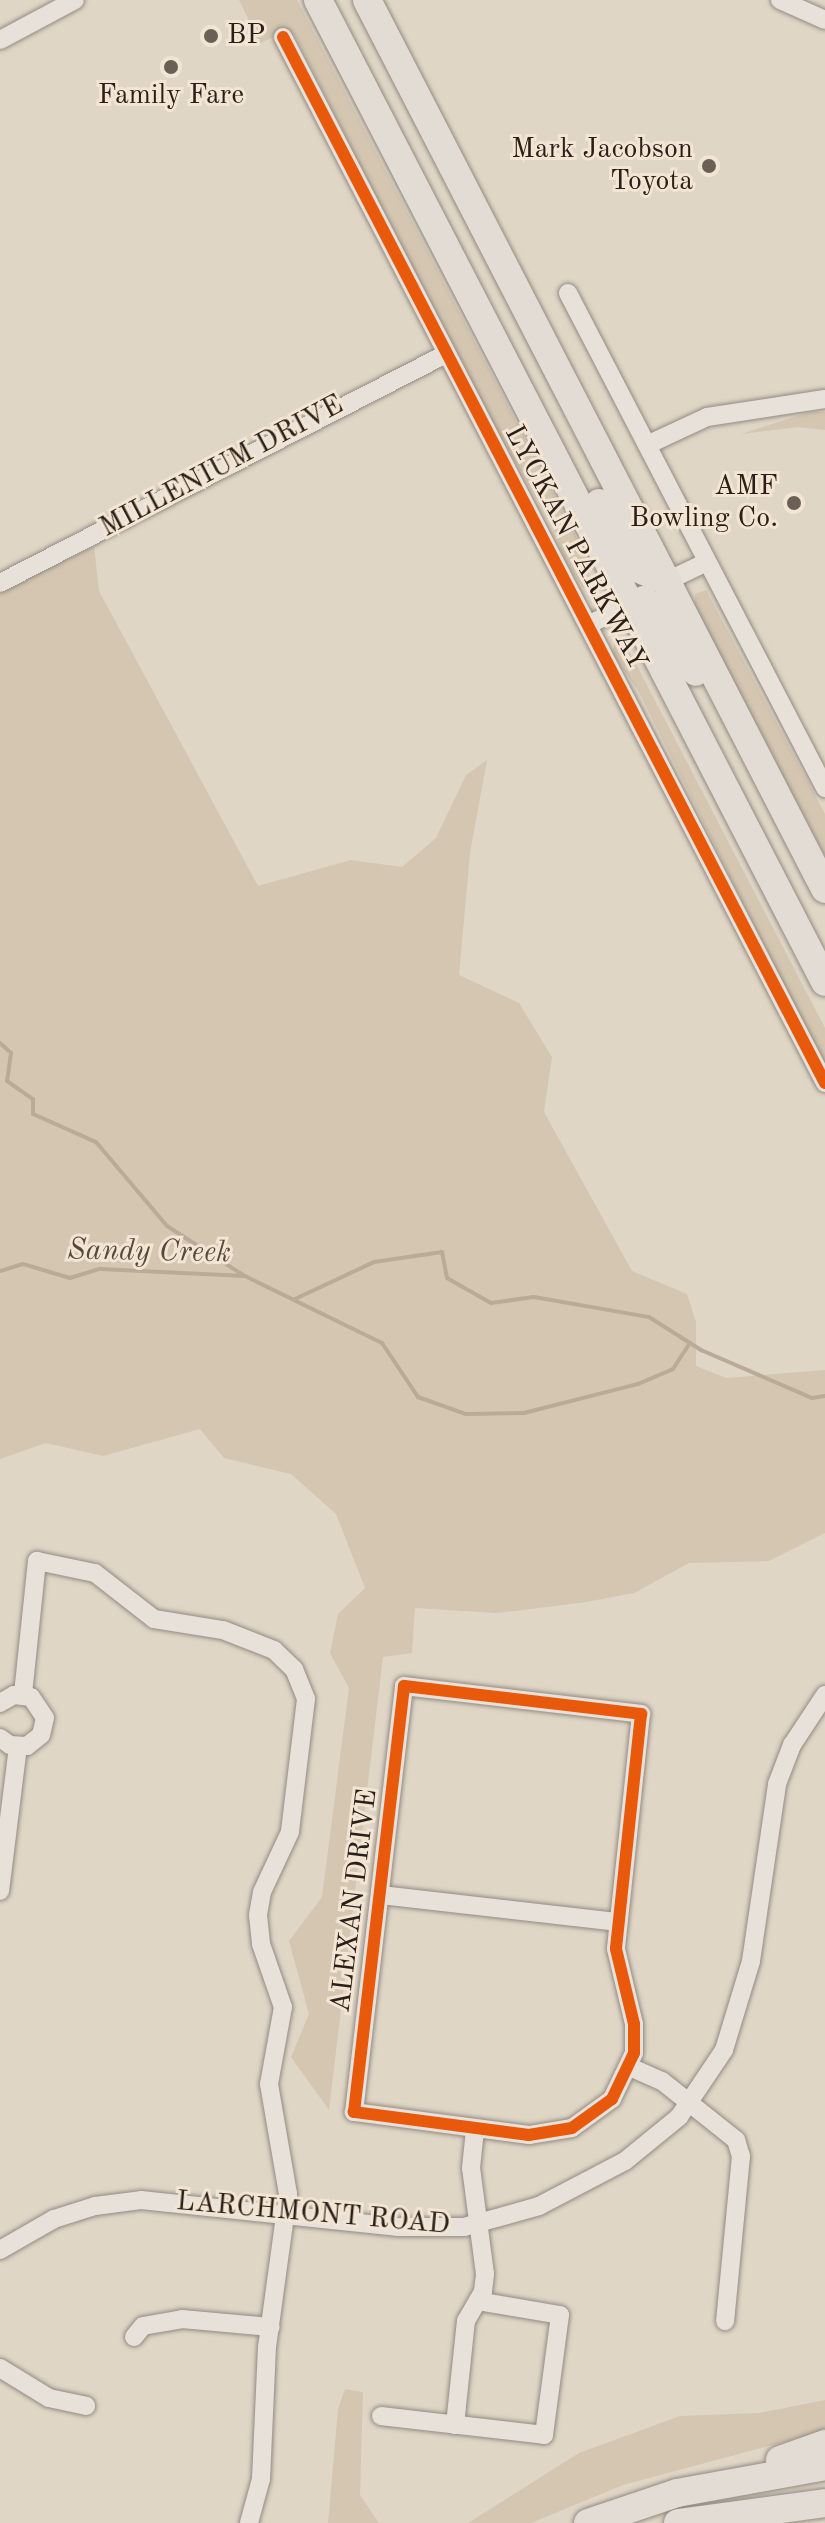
<!DOCTYPE html>
<style>
body{margin:0}
#map{position:relative;width:825px;height:2523px;overflow:hidden;background:#e0d6c6;font-family:"Old Standard TT",serif}
div>[style]{position:absolute}
.green>*{inset:0;background:#d4c6b1}
.stream>*{height:4px;margin:-2px;padding:0 2px;transform-origin:2px;border-radius:2px;background:#baab98}
.roads{filter:drop-shadow(0 0 2px #928b82) drop-shadow(0 0 2px #928b82)}
.minor>*{height:18px;margin:-9px;padding:0 9px;transform-origin:9px;border-radius:9px;background:#e7e1da}
.highway>*{height:28px;margin:-14px;padding:0 14px;transform-origin:14px;border-radius:14px;background:#e3dcd4}
.cycleway>*{height:12px;margin:-6px;padding:0 6px;transform-origin:6px;border-radius:6px;background:#e8590c}
.dots>*{width:22px;height:22px;translate:-50% -50%;box-sizing:border-box;border:4px solid #f2e5d3;border-radius:50%}
span{translate:-50% -50%;white-space:nowrap;text-align:center;line-height:1.15;-webkit-text-stroke:6px #f2e5d3;paint-order:stroke}
.poi-label{font-size:28px;color:#2a2019}
.left{translate:0 -50%;text-align:left}
.right{translate:-100% -50%;text-align:right}
.street-label{font-size:28px;color:#2a2019}
.water-label{font-size:30px;color:#564a3f;font-style:italic}
</style>
<div id="map">
<div class="green">
<i style="clip-path:polygon(239px 0,297px 0,585px 554px,593px 591px,583px 588px,566px 563px,553px 527px,480px 401px,295px 36px,287px 31px,260px 43px)"></i>
<i style="clip-path:polygon(810px 412px,825px 412px,825px 430px,798px 427px,741px 434px)"></i>
<i style="clip-path:polygon(94px 546px,99px 591px,258px 886px,351px 860px,402px 867px,436px 838px,466px 775px,487px 760px,470px 853px,459px 975px,519px 1003px,552px 1057px,544px 1112px,632px 1271px,687px 1294px,696px 1322px,696px 1366px,726px 1378px,825px 1370px,825px 1533px,769px 1561px,689px 1563px,634px 1593px,586px 1602px,497px 1613px,415px 1608px,412px 1653px,383px 1657px,329px 2110px,291px 2057px,309px 2014px,289px 1941px,322px 1897px,349px 1688px,330px 1653px,338px 1614px,365px 1588px,336px 1514px,291px 1474px,224px 1458px,200px 1429px,103px 1456px,46px 1443px,0 1459px,0 591px)"></i>
<i style="clip-path:polygon(706px 590px,825px 814px,825px 856px,695px 607px,695px 594px)"></i>
<i style="clip-path:polygon(615px 643px,624px 643px,633px 658px,825px 1028px,825px 1069px,639px 692px,612px 653px)"></i>
<i style="clip-path:polygon(345px 2389px,363px 2392px,360px 2495px,379px 2523px,328px 2523px,338px 2409px)"></i>
<i style="clip-path:polygon(825px 2400px,825px 2430px,810px 2435px,623px 2485px,531px 2523px,468px 2523px,579px 2453px,680px 2416px,759px 2413px)"></i>
</div>
<div class="stream">
<i style="left:0;top:1043px;width:15px;rotate:42deg"></i>
<i style="left:11px;top:1053px;width:28px;rotate:98deg"></i>
<i style="left:7px;top:1081px;width:32px;rotate:35deg"></i>
<i style="left:33px;top:1099px;width:15px;rotate:90deg"></i>
<i style="left:33px;top:1114px;width:69px;rotate:24deg"></i>
<i style="left:96px;top:1142px;width:110px;rotate:49.8deg"></i>
<i style="left:167px;top:1226px;width:90px;rotate:32.8deg"></i>
<i style="left:0;top:1271px;width:24px;rotate:-17deg"></i>
<i style="left:23px;top:1264px;width:49px;rotate:16.6deg"></i>
<i style="left:70px;top:1278px;width:31px;rotate:-17deg"></i>
<i style="left:100px;top:1269px;width:145px;rotate:2.8deg"></i>
<i style="left:245px;top:1276px;width:153px;rotate:26.1deg"></i>
<i style="left:382px;top:1343px;width:65px;rotate:56.3deg"></i>
<i style="left:418px;top:1397px;width:51px;rotate:19.5deg"></i>
<i style="left:466px;top:1414px;width:58px;rotate:-1deg"></i>
<i style="left:524px;top:1413px;width:118px;rotate:-14.3deg"></i>
<i style="left:638px;top:1384px;width:38px;rotate:-23deg"></i>
<i style="left:673px;top:1369px;width:31px;rotate:-57deg"></i>
<i style="left:295px;top:1299px;width:87px;rotate:-25.1deg"></i>
<i style="left:374px;top:1262px;width:69px;rotate:-8.4deg"></i>
<i style="left:442px;top:1252px;width:26px;rotate:79deg"></i>
<i style="left:447px;top:1278px;width:51px;rotate:29.6deg"></i>
<i style="left:491px;top:1303px;width:43px;rotate:-7.9deg"></i>
<i style="left:534px;top:1297px;width:117px;rotate:9.9deg"></i>
<i style="left:649px;top:1317px;width:62px;rotate:32.4deg"></i>
<i style="left:701px;top:1350px;width:121px;rotate:23.4deg"></i>
<i style="left:812px;top:1398px;width:13px;rotate:-9deg"></i>
</div>
<div class="roads">
<div class="minor">
<i style="left:780px;top:0;width:49px;rotate:24deg"></i>
<i style="left:283px;top:37px;width:1178px;rotate:62.61deg"></i>
<i style="left:0;top:40px;width:85px;rotate:-28.1deg"></i>
<i style="left:568px;top:293px;width:558px;rotate:62.56deg"></i>
<i style="left:647px;top:445px;width:66px;rotate:-25deg"></i>
<i style="left:707px;top:417px;width:119px;rotate:-8.7deg"></i>
<i style="left:667px;top:581px;width:44px;rotate:-25.4deg"></i>
<i style="left:0;top:583px;width:501px;rotate:-27.18deg"></i>
<i style="left:590px;top:624px;width:47px;rotate:-26.6deg"></i>
<i style="left:404px;top:1686px;width:239px;rotate:6.7deg"></i>
<i style="left:641px;top:1714px;width:236px;rotate:96.1deg"></i>
<i style="left:616px;top:1949px;width:77px;rotate:76.5deg"></i>
<i style="left:634px;top:2024px;width:29px;rotate:90deg"></i>
<i style="left:634px;top:2053px;width:51px;rotate:115.6deg"></i>
<i style="left:612px;top:2099px;width:49px;rotate:144.1deg"></i>
<i style="left:572px;top:2128px;width:44px;rotate:170.8deg"></i>
<i style="left:529px;top:2135px;width:177px;rotate:-172.5deg"></i>
<i style="left:354px;top:2112px;width:429px;rotate:-83.3deg"></i>
<i style="left:23px;top:1694px;width:134px;rotate:-84deg"></i>
<i style="left:37px;top:1561px;width:59px;rotate:11.7deg"></i>
<i style="left:95px;top:1573px;width:75px;rotate:37.9deg"></i>
<i style="left:154px;top:1619px;width:70px;rotate:9.1deg"></i>
<i style="left:223px;top:1630px;width:55px;rotate:21.4deg"></i>
<i style="left:274px;top:1650px;width:28px;rotate:44deg"></i>
<i style="left:294px;top:1669px;width:32px;rotate:68deg"></i>
<i style="left:306px;top:1699px;width:134px;rotate:96.9deg"></i>
<i style="left:290px;top:1832px;width:66px;rotate:115deg"></i>
<i style="left:262px;top:1892px;width:23px;rotate:100deg"></i>
<i style="left:258px;top:1915px;width:29px;rotate:84deg"></i>
<i style="left:261px;top:1944px;width:67px;rotate:70.8deg"></i>
<i style="left:283px;top:2007px;width:78px;rotate:100.3deg"></i>
<i style="left:269px;top:2084px;width:112px;rotate:80.2deg"></i>
<i style="left:288px;top:2194px;width:154px;rotate:97.8deg"></i>
<i style="left:267px;top:2347px;width:132px;rotate:92.6deg"></i>
<i style="left:261px;top:2479px;width:46px;rotate:105.3deg"></i>
<i style="left:0;top:1703px;width:16px;rotate:-30deg"></i>
<i style="left:14px;top:1695px;width:17px;rotate:7deg"></i>
<i style="left:31px;top:1697px;width:25px;rotate:56deg"></i>
<i style="left:45px;top:1718px;width:17px;rotate:103deg"></i>
<i style="left:41px;top:1735px;width:18px;rotate:142deg"></i>
<i style="left:27px;top:1746px;width:17px;rotate:-177deg"></i>
<i style="left:10px;top:1745px;width:12px;rotate:-145deg"></i>
<i style="left:0;top:1891px;width:145px;rotate:-82.9deg"></i>
<i style="left:381px;top:1895px;width:239px;rotate:6.5deg"></i>
<i style="left:630px;top:2067px;width:35px;rotate:24deg"></i>
<i style="left:662px;top:2081px;width:95px;rotate:38.6deg"></i>
<i style="left:736px;top:2140px;width:17px;rotate:73deg"></i>
<i style="left:741px;top:2156px;width:166px;rotate:95.5deg"></i>
<i style="left:0;top:2250px;width:62px;rotate:-29.9deg"></i>
<i style="left:54px;top:2219px;width:43px;rotate:-17.6deg"></i>
<i style="left:95px;top:2206px;width:46px;rotate:-7.4deg"></i>
<i style="left:141px;top:2200px;width:257px;rotate:6deg"></i>
<i style="left:397px;top:2227px;width:67px"></i>
<i style="left:464px;top:2227px;width:78px;rotate:-15.6deg"></i>
<i style="left:539px;top:2206px;width:97px;rotate:-27.6deg"></i>
<i style="left:625px;top:2161px;width:70px;rotate:-39.2deg"></i>
<i style="left:679px;top:2117px;width:81px;rotate:-56.1deg"></i>
<i style="left:724px;top:2050px;width:93px;rotate:-73.1deg"></i>
<i style="left:751px;top:1961px;width:179px;rotate:-81.6deg"></i>
<i style="left:777px;top:1784px;width:42px;rotate:-69deg"></i>
<i style="left:792px;top:1745px;width:60px;rotate:-56.6deg"></i>
<i style="left:134px;top:2337px;width:14px;rotate:-51deg"></i>
<i style="left:143px;top:2326px;width:40px;rotate:-10deg"></i>
<i style="left:182px;top:2319px;width:89px;rotate:5.1deg"></i>
<i style="left:0;top:2368px;width:57px;rotate:31.5deg"></i>
<i style="left:49px;top:2398px;width:38px;rotate:12deg"></i>
<i style="left:381px;top:2416px;width:164px;rotate:6.6deg"></i>
<i style="left:544px;top:2435px;width:121px;rotate:-82.4deg"></i>
<i style="left:560px;top:2315px;width:83px;rotate:-170.3deg"></i>
<i style="left:455px;top:2425px;width:105px;rotate:-84deg"></i>
<i style="left:466px;top:2321px;width:34px;rotate:-60deg"></i>
<i style="left:483px;top:2291px;width:17px;rotate:-83deg"></i>
<i style="left:485px;top:2274px;width:107px;rotate:-97.5deg"></i>
<i style="left:471px;top:2168px;width:38px;rotate:-84deg"></i>
</div>
<div class="highway">
<i style="left:318px;top:0;width:1105px;rotate:62.69deg"></i>
<i style="left:367px;top:0;width:1000px;rotate:62.74deg"></i>
<i style="left:599px;top:503px;width:75px;rotate:59.7deg"></i>
<i style="left:637px;top:568px;width:33px;rotate:23deg"></i>
<i style="left:644px;top:600px;width:16px;rotate:38deg"></i>
<i style="left:657px;top:610px;width:73px;rotate:57.8deg"></i>
<i style="left:780px;top:2460px;width:48px;rotate:-19.6deg"></i>
<i style="left:588px;top:2523px;width:94px;rotate:-18.6deg"></i>
<i style="left:677px;top:2493px;width:150px;rotate:-10.3deg"></i>
<i style="left:678px;top:2523px;width:148px;rotate:-7.7deg"></i>
</div>
</div>
<div class="cycleway">
<i style="left:283px;top:37px;width:1178px;rotate:62.61deg"></i>
<i style="left:404px;top:1686px;width:239px;rotate:6.7deg"></i>
<i style="left:641px;top:1714px;width:236px;rotate:96.1deg"></i>
<i style="left:616px;top:1949px;width:77px;rotate:76.5deg"></i>
<i style="left:634px;top:2024px;width:29px;rotate:90deg"></i>
<i style="left:634px;top:2053px;width:51px;rotate:115.6deg"></i>
<i style="left:612px;top:2099px;width:49px;rotate:144.1deg"></i>
<i style="left:572px;top:2128px;width:44px;rotate:170.8deg"></i>
<i style="left:529px;top:2135px;width:177px;rotate:-172.5deg"></i>
<i style="left:354px;top:2112px;width:429px;rotate:-83.3deg"></i>
</div>
<div class="dots">
<i style="left:211px;top:36px;background:#6a6056"></i>
<i style="left:171px;top:67px;background:#6a6056"></i>
<i style="left:709px;top:166px;background:#6a6056"></i>
<i style="left:794px;top:503px;background:#6a6056"></i>
</div>
<div class="poi-label">
<span class="left" style="left:227px;top:36px">BP</span>
<span style="left:171px;top:96px">Family Fare</span>
<span class="right" style="left:693px;top:166px">Mark Jacobson<br>Toyota</span>
<span class="right" style="left:778px;top:503px">AMF<br>Bowling Co.</span>
</div>
<div class="street-label">
<span style="left:222px;top:467px;rotate:-28deg">MILLENIUM DRIVE</span>
<span style="left:575px;top:548px;rotate:62deg">LYCKAN PARKWAY</span>
<span style="left:355px;top:1901px;rotate:-83deg">ALEXAN DRIVE</span>
<span style="left:313px;top:2214px;rotate:5deg">LARCHMONT ROAD</span>
</div>
<div class="water-label">
<span style="left:149px;top:1252px;rotate:1deg">Sandy Creek</span>
</div>
</div>
